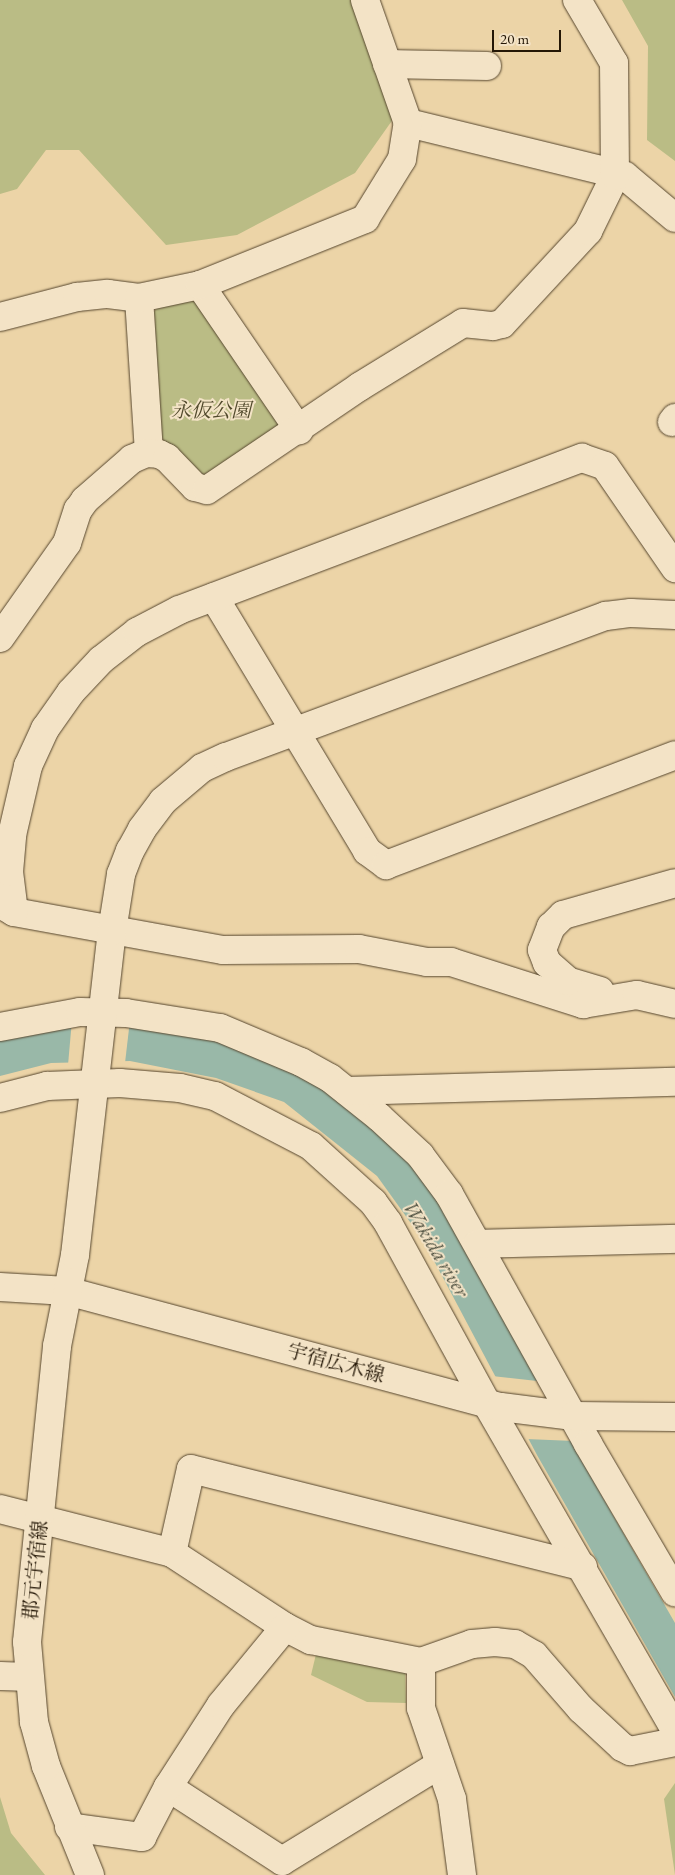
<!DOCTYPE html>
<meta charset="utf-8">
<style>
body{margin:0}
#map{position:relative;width:675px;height:1875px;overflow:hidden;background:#ecd4a7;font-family:"EB Garamond","Noto Serif JP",serif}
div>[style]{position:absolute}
.green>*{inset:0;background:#babc85}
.water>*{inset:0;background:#99b8a8}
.pier>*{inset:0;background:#ecd4a7}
.roads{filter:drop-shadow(0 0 1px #56462e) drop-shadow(0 0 1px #56462e)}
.minor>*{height:28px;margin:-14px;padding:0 14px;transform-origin:14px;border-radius:14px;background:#f3e3c6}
span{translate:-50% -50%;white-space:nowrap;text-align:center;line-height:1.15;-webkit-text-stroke:4px #f3e3c6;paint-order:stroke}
.park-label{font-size:20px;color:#51492c;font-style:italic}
.street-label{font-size:20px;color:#241706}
.water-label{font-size:21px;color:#4d4f3f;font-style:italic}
.scale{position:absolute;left:492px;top:30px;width:69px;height:22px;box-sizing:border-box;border:2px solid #241706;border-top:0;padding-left:6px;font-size:15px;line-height:18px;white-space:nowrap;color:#241706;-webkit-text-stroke:4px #f3e3c6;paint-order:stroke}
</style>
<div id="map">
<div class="green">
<i style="clip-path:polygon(0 0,359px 0,396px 115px,355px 173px,237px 235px,166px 245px,79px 150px,46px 150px,17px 189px,0 194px)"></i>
<i style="clip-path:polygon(622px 0,675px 0,675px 161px,647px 140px,648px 46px)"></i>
<i style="clip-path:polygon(193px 300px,202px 305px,280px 420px,277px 428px,209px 476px,199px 476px,160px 437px,154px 311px,162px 305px)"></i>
<i style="clip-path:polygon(317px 1650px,405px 1666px,406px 1703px,367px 1702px,311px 1675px)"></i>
<i style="clip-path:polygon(675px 1783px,675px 1875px,664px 1799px)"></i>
<i style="clip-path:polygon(0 1797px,11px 1833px,45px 1875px,0 1875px)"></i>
</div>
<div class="water">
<i style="clip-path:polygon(139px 1021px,250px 1047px,310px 1077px,413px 1157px,535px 1360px,575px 1449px,675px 1623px,675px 1697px,537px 1455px,423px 1240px,377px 1176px,284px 1102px,216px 1078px,130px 1061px,51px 1063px,0 1076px,0 1034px)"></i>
</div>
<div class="pier">
<i style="clip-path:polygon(72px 1020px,130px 1020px,125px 1063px,68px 1065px)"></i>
<i style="clip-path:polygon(492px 1376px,546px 1382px,574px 1441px,526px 1439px)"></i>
</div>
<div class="roads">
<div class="minor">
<i style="left:387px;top:64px;width:100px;rotate:1.1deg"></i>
<i style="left:408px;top:123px;width:223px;rotate:13.7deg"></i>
<i style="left:625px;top:176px;width:65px;rotate:40deg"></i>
<i style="left:200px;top:285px;width:176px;rotate:55.7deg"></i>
<i style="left:139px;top:298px;width:155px;rotate:86.3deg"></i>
<i style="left:0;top:317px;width:80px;rotate:-14.6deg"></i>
<i style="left:77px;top:297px;width:31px;rotate:-6deg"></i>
<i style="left:108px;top:294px;width:31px;rotate:7deg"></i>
<i style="left:139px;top:298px;width:62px;rotate:-12deg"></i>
<i style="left:200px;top:285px;width:178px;rotate:-21.8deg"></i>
<i style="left:365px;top:219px;width:70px;rotate:-58.3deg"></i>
<i style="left:402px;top:159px;width:36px;rotate:-81deg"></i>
<i style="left:408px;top:123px;width:130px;rotate:-109.3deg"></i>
<i style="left:672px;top:422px;width:5px;rotate:-53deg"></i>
<i style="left:214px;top:597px;width:297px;rotate:58.9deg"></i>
<i style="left:367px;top:851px;width:24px;rotate:36deg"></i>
<i style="left:386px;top:865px;width:309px;rotate:-20.8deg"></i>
<i style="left:0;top:638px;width:116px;rotate:-54.8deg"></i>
<i style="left:67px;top:543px;width:35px;rotate:-72deg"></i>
<i style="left:78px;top:510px;width:12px;rotate:-55deg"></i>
<i style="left:85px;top:500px;width:62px;rotate:-41.1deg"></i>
<i style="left:132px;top:459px;width:15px;rotate:-23deg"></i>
<i style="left:146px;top:453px;width:13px;rotate:4deg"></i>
<i style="left:159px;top:454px;width:9px;rotate:27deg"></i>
<i style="left:167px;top:458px;width:40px;rotate:46deg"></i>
<i style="left:195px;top:487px;width:12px;rotate:14deg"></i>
<i style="left:207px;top:490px;width:184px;rotate:-34.1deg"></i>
<i style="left:359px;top:387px;width:122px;rotate:-31.6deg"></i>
<i style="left:463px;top:323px;width:30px;rotate:6deg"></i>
<i style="left:493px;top:326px;width:9px;rotate:-13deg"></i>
<i style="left:502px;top:324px;width:127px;rotate:-47.2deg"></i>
<i style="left:588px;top:231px;width:61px;rotate:-63.9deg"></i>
<i style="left:615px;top:176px;width:113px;rotate:-90.5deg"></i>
<i style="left:614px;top:63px;width:73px;rotate:-120.4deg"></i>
<i style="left:0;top:904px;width:16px;rotate:30deg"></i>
<i style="left:14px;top:912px;width:212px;rotate:10.3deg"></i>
<i style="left:223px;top:950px;width:136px;rotate:-0.4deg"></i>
<i style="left:359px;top:949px;width:69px;rotate:10.8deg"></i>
<i style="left:427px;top:962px;width:24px"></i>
<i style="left:451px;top:962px;width:139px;rotate:17.7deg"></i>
<i style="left:583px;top:1004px;width:55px;rotate:-9.5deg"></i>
<i style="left:637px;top:995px;width:39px;rotate:13deg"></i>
<i style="left:14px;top:912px;width:40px;rotate:-97.1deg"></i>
<i style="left:9px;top:872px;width:37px;rotate:-85deg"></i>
<i style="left:12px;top:835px;width:71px;rotate:-76.9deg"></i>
<i style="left:28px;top:766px;width:41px;rotate:-65.3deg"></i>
<i style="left:45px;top:729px;width:45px;rotate:-54.9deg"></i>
<i style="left:71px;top:692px;width:44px;rotate:-46.8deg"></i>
<i style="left:101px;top:660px;width:46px;rotate:-37.9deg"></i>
<i style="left:137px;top:632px;width:47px;rotate:-27.6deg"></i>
<i style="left:179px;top:610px;width:431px;rotate:-20.7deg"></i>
<i style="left:582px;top:458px;width:24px;rotate:19deg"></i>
<i style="left:605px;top:466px;width:124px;rotate:55.5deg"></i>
<i style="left:600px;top:991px;width:34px;rotate:-163deg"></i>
<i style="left:568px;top:981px;width:28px;rotate:-139deg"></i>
<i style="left:547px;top:963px;width:14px;rotate:-111deg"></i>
<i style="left:542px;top:950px;width:25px;rotate:-69deg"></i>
<i style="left:551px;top:927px;width:17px;rotate:-45deg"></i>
<i style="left:563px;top:915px;width:116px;rotate:-15.9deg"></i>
<i style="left:0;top:1027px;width:81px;rotate:-10.6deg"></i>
<i style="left:80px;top:1012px;width:46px;rotate:1.2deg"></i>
<i style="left:126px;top:1013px;width:95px;rotate:9.1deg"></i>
<i style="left:220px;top:1028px;width:88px;rotate:22.8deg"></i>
<i style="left:301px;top:1062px;width:33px;rotate:29deg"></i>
<i style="left:330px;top:1078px;width:63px;rotate:38.5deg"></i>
<i style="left:379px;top:1117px;width:56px;rotate:42.8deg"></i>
<i style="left:420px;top:1155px;width:49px;rotate:53.4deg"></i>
<i style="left:449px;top:1194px;width:286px;rotate:60.9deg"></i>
<i style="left:588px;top:1444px;width:172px;rotate:59.6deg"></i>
<i style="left:347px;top:1091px;width:328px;rotate:-1.6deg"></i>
<i style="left:0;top:1098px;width:49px;rotate:-14.3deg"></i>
<i style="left:47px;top:1086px;width:73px;rotate:-2.4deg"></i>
<i style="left:120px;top:1083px;width:60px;rotate:4.8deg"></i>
<i style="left:180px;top:1088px;width:36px;rotate:13deg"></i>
<i style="left:215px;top:1096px;width:108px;rotate:27.5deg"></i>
<i style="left:311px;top:1146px;width:84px;rotate:42.1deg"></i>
<i style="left:373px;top:1202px;width:26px;rotate:54deg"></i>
<i style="left:388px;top:1223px;width:206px;rotate:61.3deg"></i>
<i style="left:487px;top:1404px;width:376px;rotate:60deg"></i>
<i style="left:478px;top:1244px;width:197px;rotate:-1.5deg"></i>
<i style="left:0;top:1287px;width:67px;rotate:3.4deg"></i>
<i style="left:67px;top:1291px;width:449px;rotate:15deg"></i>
<i style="left:501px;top:1407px;width:73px;rotate:7.1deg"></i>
<i style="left:573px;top:1416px;width:102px;rotate:0.6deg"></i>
<i style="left:0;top:1509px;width:178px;rotate:14.3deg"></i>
<i style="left:172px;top:1553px;width:135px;rotate:33.2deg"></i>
<i style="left:285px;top:1627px;width:29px;rotate:27deg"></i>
<i style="left:311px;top:1640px;width:112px;rotate:11.3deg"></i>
<i style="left:421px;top:1662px;width:54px;rotate:-19.4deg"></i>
<i style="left:472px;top:1644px;width:23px;rotate:-5deg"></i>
<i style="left:495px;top:1642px;width:20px;rotate:6deg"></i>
<i style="left:515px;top:1644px;width:22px;rotate:30deg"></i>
<i style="left:534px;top:1655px;width:72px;rotate:49deg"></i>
<i style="left:581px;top:1709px;width:56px;rotate:42.8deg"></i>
<i style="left:622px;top:1747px;width:9px;rotate:27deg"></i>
<i style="left:630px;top:1751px;width:46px;rotate:-11.3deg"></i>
<i style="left:172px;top:1553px;width:86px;rotate:-77.3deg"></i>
<i style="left:191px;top:1469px;width:404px;rotate:14deg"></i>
<i style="left:421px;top:1662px;width:46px;rotate:90deg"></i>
<i style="left:421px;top:1708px;width:96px;rotate:71.2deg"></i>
<i style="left:452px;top:1799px;width:77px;rotate:82.5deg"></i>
<i style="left:0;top:1676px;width:28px;rotate:2deg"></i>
<i style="left:168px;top:1787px;width:136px;rotate:33deg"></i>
<i style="left:282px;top:1861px;width:185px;rotate:-31.5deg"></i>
<i style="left:69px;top:1827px;width:74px;rotate:7.8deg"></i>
<i style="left:142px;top:1837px;width:56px;rotate:-62.5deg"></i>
<i style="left:168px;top:1787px;width:98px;rotate:-57.1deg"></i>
<i style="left:221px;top:1705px;width:101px;rotate:-50.6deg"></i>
<i style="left:90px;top:1875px;width:118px;rotate:-112deg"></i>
<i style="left:46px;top:1766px;width:46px;rotate:-105.3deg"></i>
<i style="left:34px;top:1722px;width:80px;rotate:-95deg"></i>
<i style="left:27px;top:1642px;width:298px;rotate:-84.2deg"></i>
<i style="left:57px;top:1346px;width:93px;rotate:-78.8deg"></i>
<i style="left:75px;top:1255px;width:326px;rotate:-83.5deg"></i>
<i style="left:112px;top:931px;width:58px;rotate:-81deg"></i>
<i style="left:121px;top:874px;width:25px;rotate:-69deg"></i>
<i style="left:130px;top:851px;width:25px;rotate:-61deg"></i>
<i style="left:142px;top:829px;width:35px;rotate:-53deg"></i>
<i style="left:163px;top:801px;width:51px;rotate:-40.2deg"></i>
<i style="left:202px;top:768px;width:26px;rotate:-25deg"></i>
<i style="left:226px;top:757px;width:405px;rotate:-20.4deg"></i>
<i style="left:606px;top:616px;width:25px;rotate:-7deg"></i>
<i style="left:631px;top:613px;width:44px;rotate:2.6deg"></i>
</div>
</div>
<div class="park-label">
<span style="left:211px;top:410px">永仮公園</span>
</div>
<div class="street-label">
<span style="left:336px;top:1363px;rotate:15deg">宇宿広木線</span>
<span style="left:35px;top:1570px;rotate:-84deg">郡元宇宿線</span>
</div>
<div class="water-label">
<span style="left:436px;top:1249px;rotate:59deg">Wakida river</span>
</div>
<div class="scale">20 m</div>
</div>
